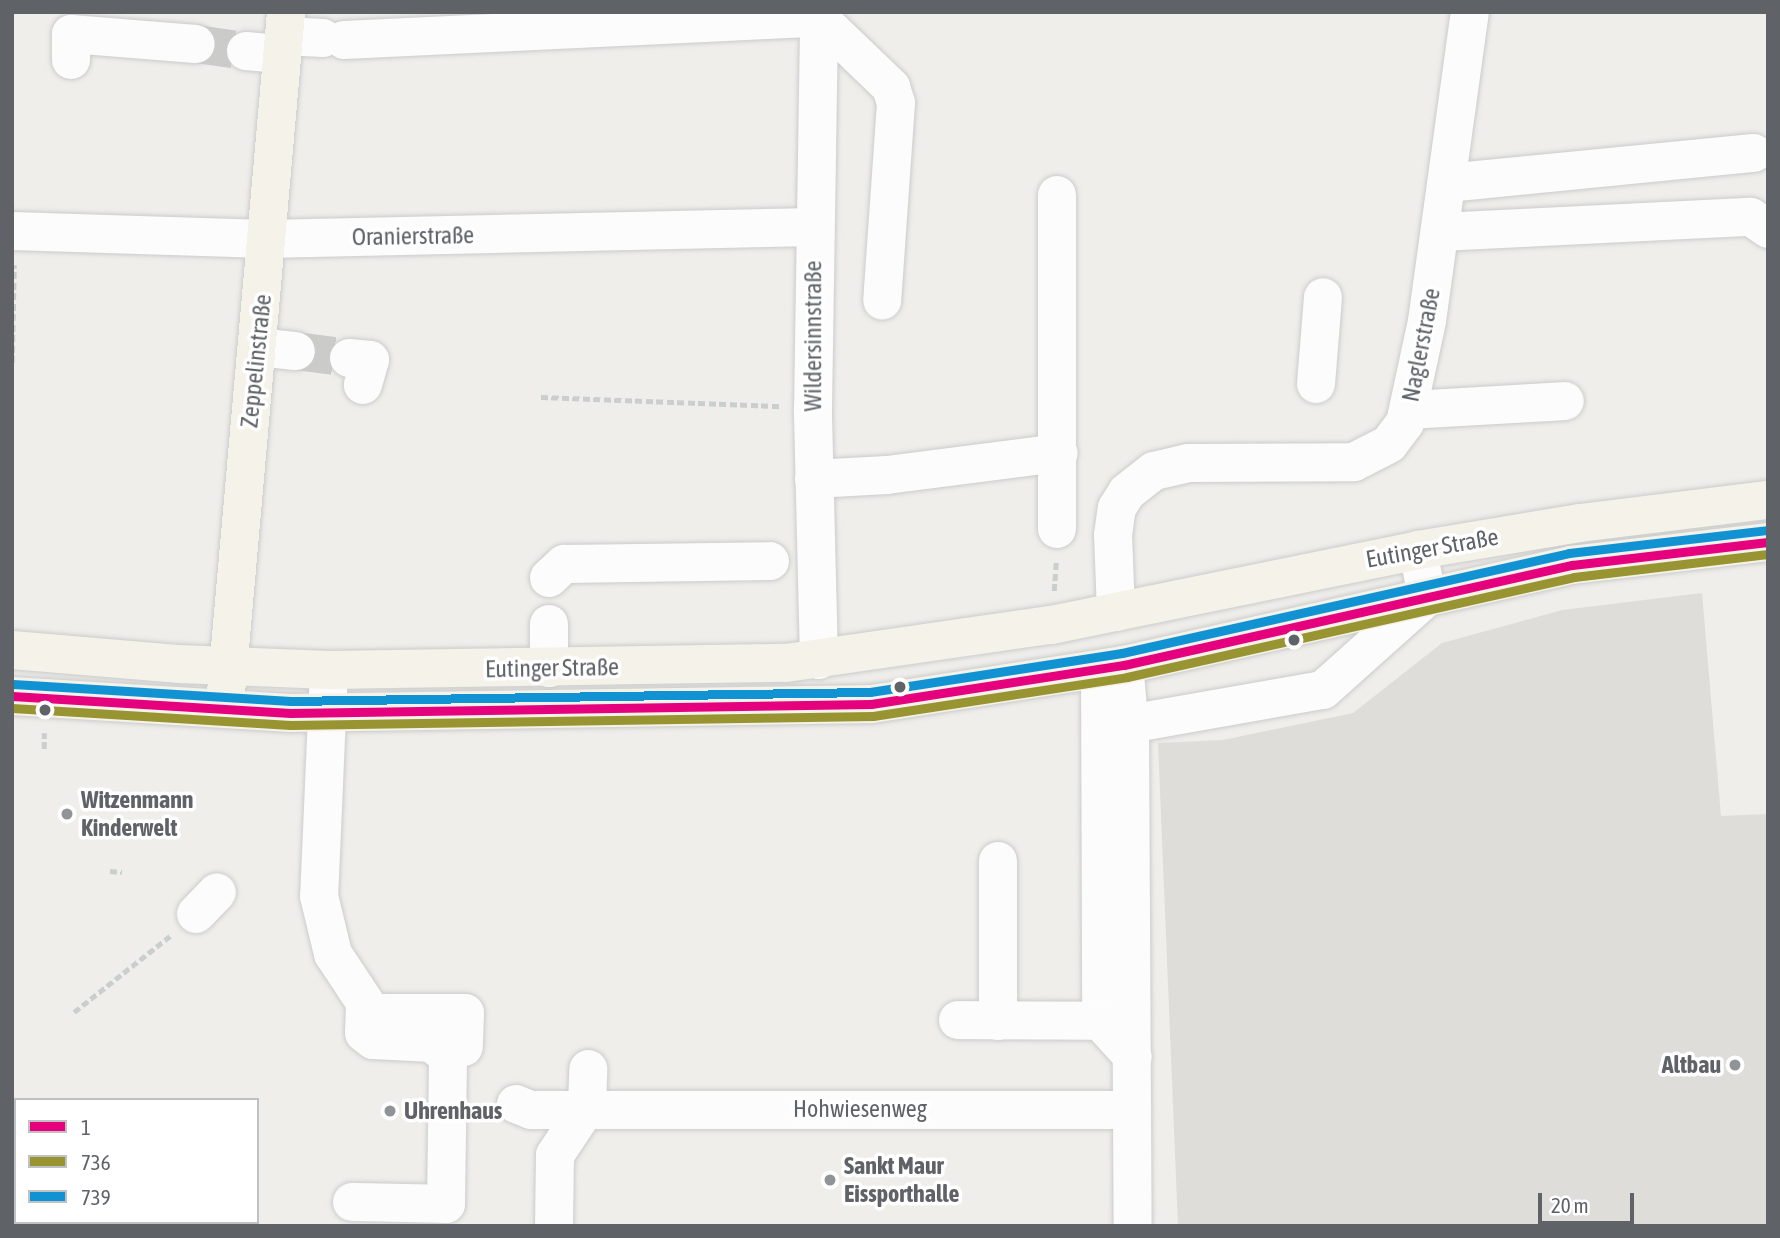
<!DOCTYPE html>
<meta charset="utf-8">
<style>
body{margin:0}
#map{position:relative;width:1780px;height:1238px;overflow:hidden;background:#efeeea;font-family:"Asap Condensed",sans-serif}
div>[style]{position:absolute}
.industrial>*{inset:0;background:#dfddda}
.minor-tunnel>*{height:38px;margin-top:-19px;transform-origin:0;background:repeating-linear-gradient(90deg,#cbcbca 0 38px,transparent 0 57px)}
.path>*{height:4.5px;margin-top:-2.25px;transform-origin:0;background:repeating-linear-gradient(90deg,#cacfcc 0 7px,transparent 0 10.5px)}
.roads{filter:drop-shadow(0 0 2px #cbcccc) drop-shadow(0 0 2px #cbcccc)}
.minor>*{height:38px;margin:-19px;padding:0 19px;transform-origin:19px;border-radius:19px;background:#fdfcfc}
.major>*{height:38px;margin:-19px;padding:0 19px;transform-origin:19px;border-radius:19px;background:#f4f2e9}
.bus-1>*{height:9px;margin:-4.5px;padding:0 4.5px;transform-origin:4.5px;border-radius:4.5px;background:#e5007d}
.bus-2>*{height:9px;margin:-4.5px;padding:0 4.5px;transform-origin:4.5px;border-radius:4.5px;background:#999432}
.bus-3>*{height:9px;margin:-4.5px;padding:0 4.5px;transform-origin:4.5px;border-radius:4.5px;background:#1193d3}
.dots>*{width:19px;height:19px;translate:-50% -50%;box-sizing:border-box;border:4px solid #fff;border-radius:50%}
span{translate:-50% -50%;white-space:nowrap;text-align:center;line-height:1.15;-webkit-text-stroke:7px #fff;paint-order:stroke}
.street-label{font-size:24px;color:#5f6368}
.poi-label{font-size:24px;color:#5f6368;font-weight:700}
.left{translate:0 -50%;text-align:left}
.right{translate:-100% -50%;text-align:right}
.frame{position:absolute;inset:0;border:14px solid #5f6368;pointer-events:none}
.legend{position:absolute;left:14px;top:1098px;width:245px;height:126px;box-sizing:border-box;background:#fff;border:2px solid #bfc1c3;margin:0;padding:9px 12px;list-style:none;font-size:21px;color:#5f6368}
.legend li{display:flex;align-items:center;gap:14px;height:35px}
.legend b{width:35px;border:2px solid #bfc1c3}
.scale{position:absolute;left:1538px;top:1193px;width:96px;height:32px;box-sizing:border-box;border:4px solid #5f6368;border-top:0;padding-left:9px;font-size:21px;line-height:24px;white-space:nowrap;color:#5f6368;-webkit-text-stroke:5px #fff;paint-order:stroke}
</style>
<div id="map">
<div class="industrial">
<i style="clip-path:polygon(1702px 593px,1721px 816px,1768px 814px,1768px 1226px,1178px 1226px,1158px 743px,1223px 740px,1353px 713px,1442px 643px,1562px 610px)"></i>
</div>
<div class="minor-tunnel">
<i style="left:196px;top:44px;width:50px;rotate:8deg"></i>
<i style="left:296px;top:351px;width:53px;rotate:7.5deg"></i>
</div>
<div class="path">
<i style="left:12px;top:363px;width:98px;rotate:-88.8deg"></i>
<i style="left:541px;top:397px;width:239px;rotate:2.2deg"></i>
<i style="left:1054px;top:591px;width:30px;rotate:-86deg"></i>
<i style="left:44px;top:749px;width:16px;rotate:-90deg"></i>
<i style="left:110px;top:871px;width:12px;rotate:5deg"></i>
<i style="left:74px;top:1012px;width:124px;rotate:-38.4deg"></i>
</div>
<div class="roads">
<div class="minor">
<i style="left:284px;top:36px;width:39px;rotate:3deg"></i>
<i style="left:344px;top:40px;width:476px;rotate:-2.7deg"></i>
<i style="left:819px;top:18px;width:100px;rotate:43.8deg"></i>
<i style="left:891px;top:87px;width:17px;rotate:73deg"></i>
<i style="left:896px;top:103px;width:198px;rotate:94deg"></i>
<i style="left:246px;top:51px;width:36px;rotate:5deg"></i>
<i style="left:71px;top:60px;width:26px;rotate:-90deg"></i>
<i style="left:71px;top:34px;width:125px;rotate:4.6deg"></i>
<i style="left:1447px;top:183px;width:308px;rotate:-5.6deg"></i>
<i style="left:12px;top:231px;width:254px;rotate:1.8deg"></i>
<i style="left:266px;top:239px;width:547px;rotate:-1.26deg"></i>
<i style="left:1440px;top:232px;width:311px;rotate:-2.8deg"></i>
<i style="left:1751px;top:217px;width:21px;rotate:35deg"></i>
<i style="left:257px;top:347px;width:39px;rotate:6deg"></i>
<i style="left:349px;top:358px;width:21px;rotate:5deg"></i>
<i style="left:370px;top:360px;width:26px;rotate:106deg"></i>
<i style="left:1316px;top:384px;width:87px;rotate:-85.4deg"></i>
<i style="left:1409px;top:410px;width:156px;rotate:-3.3deg"></i>
<i style="left:814px;top:479px;width:73px;rotate:-3.1deg"></i>
<i style="left:887px;top:475px;width:173px;rotate:-7.3deg"></i>
<i style="left:1057px;top:529px;width:334px;rotate:-90deg"></i>
<i style="left:549px;top:578px;width:21px;rotate:-43deg"></i>
<i style="left:564px;top:564px;width:206px;rotate:-0.8deg"></i>
<i style="left:1116px;top:612px;width:77px;rotate:-92.2deg"></i>
<i style="left:1113px;top:535px;width:27px;rotate:-82deg"></i>
<i style="left:1117px;top:508px;width:19px;rotate:-58deg"></i>
<i style="left:1127px;top:492px;width:34px;rotate:-38deg"></i>
<i style="left:1154px;top:471px;width:35px;rotate:-13deg"></i>
<i style="left:1188px;top:463px;width:166px;rotate:-0.3deg"></i>
<i style="left:1354px;top:462px;width:39px;rotate:-27deg"></i>
<i style="left:1389px;top:444px;width:26px;rotate:-53deg"></i>
<i style="left:1405px;top:423px;width:104px;rotate:-77.8deg"></i>
<i style="left:1427px;top:321px;width:312px;rotate:-82.1deg"></i>
<i style="left:819px;top:660px;width:251px;rotate:-91.4deg"></i>
<i style="left:813px;top:409px;width:397px;rotate:-89.1deg"></i>
<i style="left:1124px;top:665px;width:62px;rotate:84.5deg"></i>
<i style="left:1130px;top:727px;width:499px;rotate:89.7deg"></i>
<i style="left:549px;top:668px;width:44px;rotate:-90deg"></i>
<i style="left:329px;top:670px;width:226px;rotate:92.5deg"></i>
<i style="left:319px;top:896px;width:60px;rotate:76.4deg"></i>
<i style="left:333px;top:954px;width:71px;rotate:56.5deg"></i>
<i style="left:372px;top:1013px;width:93px"></i>
<i style="left:465px;top:1013px;width:34px;rotate:92deg"></i>
<i style="left:1100px;top:670px;width:352px;rotate:89.8deg"></i>
<i style="left:1101px;top:1022px;width:47px;rotate:47.6deg"></i>
<i style="left:1101px;top:729px;width:225px;rotate:-10deg"></i>
<i style="left:1323px;top:690px;width:140px;rotate:-41.8deg"></i>
<i style="left:1427px;top:597px;width:48px;rotate:-100.8deg"></i>
<i style="left:196px;top:914px;width:30px;rotate:-46deg"></i>
<i style="left:958px;top:1020px;width:169px;rotate:0.3deg"></i>
<i style="left:998px;top:1021px;width:160px;rotate:-90deg"></i>
<i style="left:516px;top:1104px;width:16px;rotate:22deg"></i>
<i style="left:531px;top:1110px;width:601px"></i>
<i style="left:352px;top:1202px;width:94px;rotate:1.2deg"></i>
<i style="left:446px;top:1204px;width:147px;rotate:-89.2deg"></i>
<i style="left:448px;top:1057px;width:21px;rotate:-139deg"></i>
<i style="left:432px;top:1043px;width:59px;rotate:-177.1deg"></i>
<i style="left:373px;top:1040px;width:11px;rotate:-142deg"></i>
<i style="left:364px;top:1033px;width:26px;rotate:-88deg"></i>
<i style="left:554px;top:1226px;width:71px;rotate:-89.2deg"></i>
<i style="left:555px;top:1155px;width:58px;rotate:-56.3deg"></i>
<i style="left:587px;top:1107px;width:38px;rotate:-88deg"></i>
</div>
<div class="major">
<i style="left:12px;top:650px;width:169px;rotate:4.8deg"></i>
<i style="left:180px;top:664px;width:149px;rotate:2.3deg"></i>
<i style="left:329px;top:670px;width:457px;rotate:-0.9deg"></i>
<i style="left:786px;top:663px;width:268px;rotate:-8.2deg"></i>
<i style="left:1051px;top:625px;width:375px;rotate:-11.5deg"></i>
<i style="left:1418px;top:550px;width:164px;rotate:-9.5deg"></i>
<i style="left:1580px;top:523px;width:189px;rotate:-7deg"></i>
<i style="left:226px;top:693px;width:684px;rotate:-84.96deg"></i>
<i style="left:12px;top:696px;width:279px;rotate:3.5deg"></i>
<i style="left:290px;top:713px;width:581px;rotate:-0.89deg"></i>
<i style="left:871px;top:704px;width:256px;rotate:-8.8deg"></i>
<i style="left:1124px;top:665px;width:459px;rotate:-12.6deg"></i>
<i style="left:1572px;top:565px;width:197px;rotate:-6.7deg"></i>
</div>
</div>
<div class="bus-1">
<i style="left:12px;top:696px;width:279px;rotate:3.5deg"></i>
<i style="left:290px;top:713px;width:581px;rotate:-0.89deg"></i>
<i style="left:871px;top:704px;width:256px;rotate:-8.8deg"></i>
<i style="left:1124px;top:665px;width:459px;rotate:-12.6deg"></i>
<i style="left:1572px;top:565px;width:197px;rotate:-6.7deg"></i>
</div>
<div class="bus-2">
<i style="left:12px;top:708px;width:279px;rotate:3.5deg"></i>
<i style="left:290px;top:725px;width:583px;rotate:-0.88deg"></i>
<i style="left:873px;top:716px;width:257px;rotate:-8.7deg"></i>
<i style="left:1127px;top:677px;width:458px;rotate:-12.6deg"></i>
<i style="left:1574px;top:577px;width:195px;rotate:-6.8deg"></i>
</div>
<div class="bus-3">
<i style="left:13px;top:684px;width:278px;rotate:3.5deg"></i>
<i style="left:290px;top:701px;width:580px;rotate:-0.89deg"></i>
<i style="left:870px;top:692px;width:255px;rotate:-8.8deg"></i>
<i style="left:1122px;top:653px;width:458px;rotate:-12.6deg"></i>
<i style="left:1569px;top:553px;width:199px;rotate:-6.6deg"></i>
</div>
<div class="dots">
<i style="left:1294px;top:640px;background:#5f6368"></i>
<i style="left:900px;top:687px;background:#5f6368"></i>
<i style="left:45px;top:710px;background:#5f6368"></i>
<i style="left:67px;top:814px;background:#919496"></i>
<i style="left:1735px;top:1065px;background:#919496"></i>
<i style="left:390px;top:1111px;background:#919496"></i>
<i style="left:830px;top:1180px;background:#919496"></i>
</div>
<div class="street-label">
<span style="left:413px;top:236px;rotate:-1deg">Oranierstraße</span>
<span style="left:813px;top:336px;rotate:-90deg">Wildersinnstraße</span>
<span style="left:1421px;top:345px;rotate:-79deg">Naglerstraße</span>
<span style="left:256px;top:361px;rotate:-84deg">Zeppelinstraße</span>
<span style="left:1432px;top:548px;rotate:-10deg">Eutinger Straße</span>
<span style="left:552px;top:668px;rotate:-1deg">Eutinger Straße</span>
<span style="left:860px;top:1109px">Hohwiesenweg</span>
</div>
<div class="poi-label">
<span class="left" style="left:81px;top:814px">Witzenmann<br>Kinderwelt</span>
<span class="right" style="left:1721px;top:1065px">Altbau</span>
<span class="left" style="left:404px;top:1111px">Uhrenhaus</span>
<span class="left" style="left:844px;top:1180px">Sankt Maur<br>Eissporthalle</span>
</div>
<div class="frame"></div>
<ul class="legend">
<li><b style="height:9px;background:#e5007d"></b>1</li>
<li><b style="height:9px;background:#999432"></b>736</li>
<li><b style="height:9px;background:#1193d3"></b>739</li>
</ul>
<div class="scale">20 m</div>
</div>
